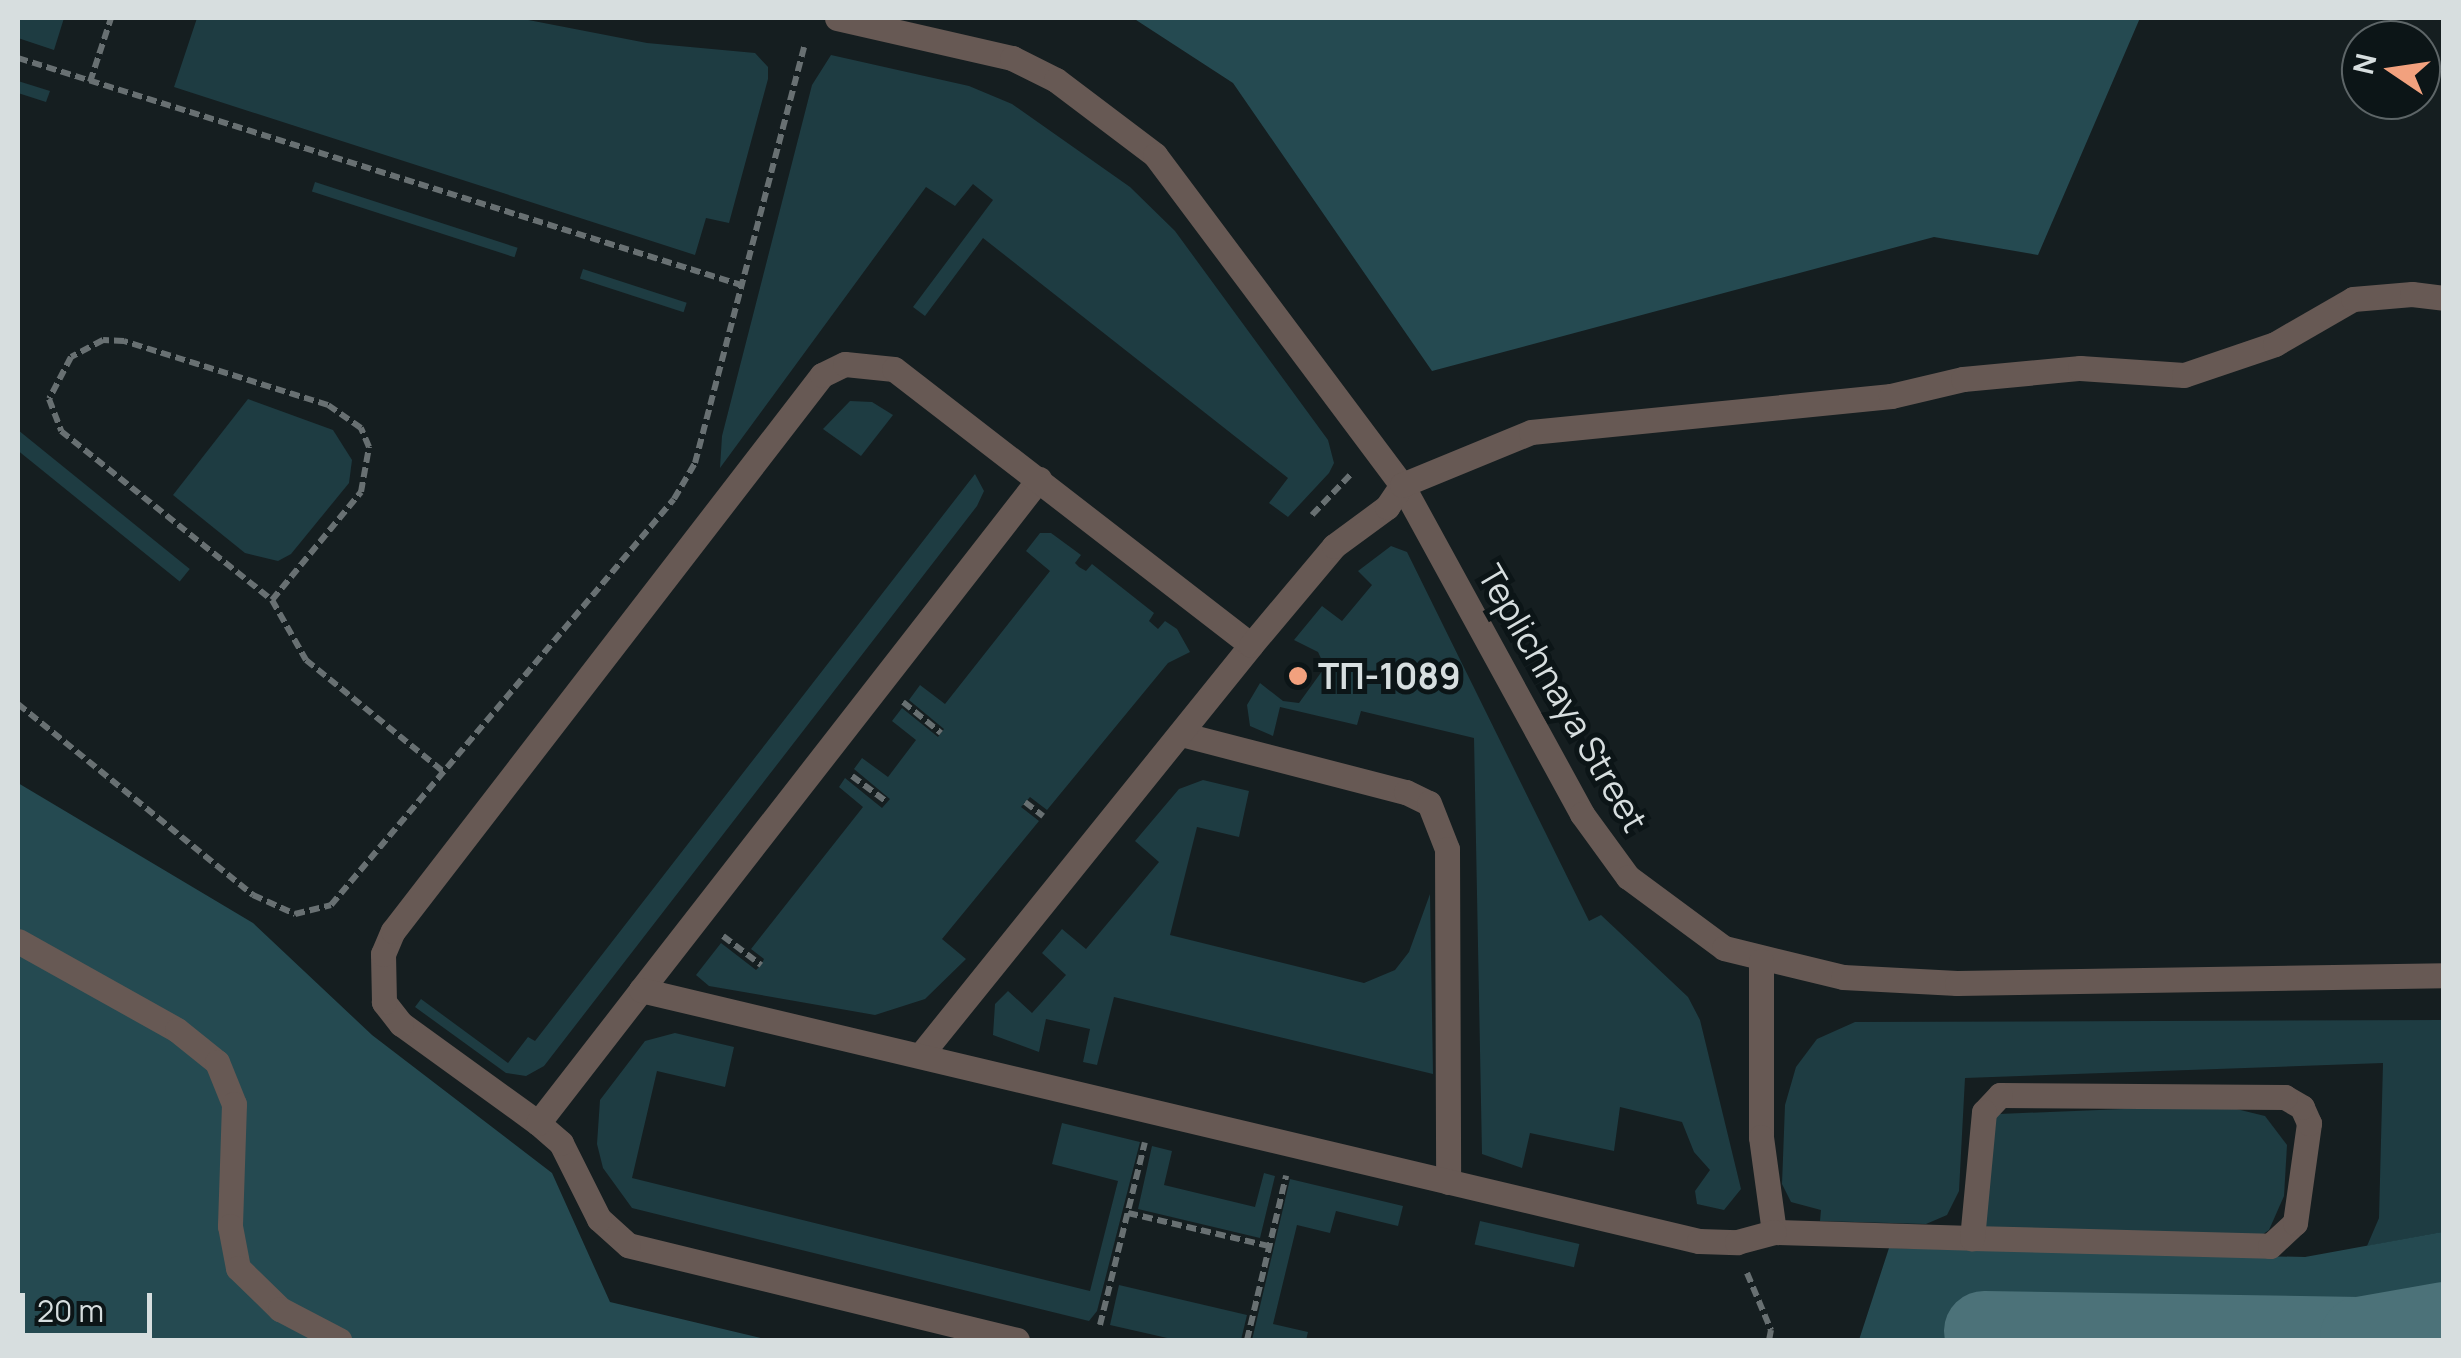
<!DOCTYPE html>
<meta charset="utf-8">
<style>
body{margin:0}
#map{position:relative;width:2461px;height:1358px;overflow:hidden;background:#151e20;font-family:Manrope,sans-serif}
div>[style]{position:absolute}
.green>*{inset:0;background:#1e3c42;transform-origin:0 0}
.forest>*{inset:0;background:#254a51}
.river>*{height:80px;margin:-40px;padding:0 40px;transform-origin:40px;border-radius:40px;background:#4c7279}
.path>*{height:6px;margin-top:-3px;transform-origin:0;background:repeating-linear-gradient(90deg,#687072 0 10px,transparent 0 15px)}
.minor>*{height:25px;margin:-12.5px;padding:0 12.5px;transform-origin:12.5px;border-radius:12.5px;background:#675954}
.dots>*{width:28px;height:28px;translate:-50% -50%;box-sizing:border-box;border:5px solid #0c1517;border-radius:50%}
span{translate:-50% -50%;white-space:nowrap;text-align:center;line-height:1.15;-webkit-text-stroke:10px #0c1517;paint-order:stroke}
.poi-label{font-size:35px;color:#d7dedf;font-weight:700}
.left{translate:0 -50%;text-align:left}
.street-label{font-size:35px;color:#d7dedf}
.frame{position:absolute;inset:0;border:20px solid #d7dedf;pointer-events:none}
.north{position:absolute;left:2341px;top:20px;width:100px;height:100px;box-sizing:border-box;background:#0c1517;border:2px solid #5d6567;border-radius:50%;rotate:283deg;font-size:28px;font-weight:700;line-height:40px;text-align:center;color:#d7dedf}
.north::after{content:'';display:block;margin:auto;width:35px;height:45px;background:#f2a17e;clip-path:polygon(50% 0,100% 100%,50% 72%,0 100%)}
.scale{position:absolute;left:20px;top:1293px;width:132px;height:45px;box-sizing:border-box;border:5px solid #d7dedf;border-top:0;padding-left:12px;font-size:30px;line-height:35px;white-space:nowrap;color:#d7dedf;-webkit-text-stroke:8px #0c1517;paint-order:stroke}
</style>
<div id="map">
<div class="green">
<i style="clip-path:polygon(18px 18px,64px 18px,54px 50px,18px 38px)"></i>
<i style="clip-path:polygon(197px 18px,518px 18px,647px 43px,755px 53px,768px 67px,768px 79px,729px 223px,706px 218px,695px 255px,174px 87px)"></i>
<i style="clip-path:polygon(831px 55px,969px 86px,1012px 104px,1130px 187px,1175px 231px,1328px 440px,1334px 463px,1329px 473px,1288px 517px,1269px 503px,1288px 478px,983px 238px,925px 316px,913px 307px,993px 200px,973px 184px,955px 206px,926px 187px,720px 468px,722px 436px,812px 85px)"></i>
<i style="clip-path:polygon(18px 81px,50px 91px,46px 102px,18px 93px)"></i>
<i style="left:315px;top:182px;width:213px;height:10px;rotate:18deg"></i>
<i style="left:583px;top:269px;width:109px;height:10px;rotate:18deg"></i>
<i style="clip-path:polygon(248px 399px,333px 430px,352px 460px,349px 483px,291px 554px,278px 561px,245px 553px,173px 495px)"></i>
<i style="clip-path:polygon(850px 401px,872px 402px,893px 415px,861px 456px,823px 429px)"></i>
<i style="left:18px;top:430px;width:221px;height:16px;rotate:39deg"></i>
<i style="clip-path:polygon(975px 474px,984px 491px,977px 506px,544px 1066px,526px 1076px,506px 1073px,415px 1007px,421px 999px,508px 1063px,528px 1037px,535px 1041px)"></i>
<i style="clip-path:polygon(1040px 533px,1051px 533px,1081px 555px,1075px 563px,1079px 567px,1086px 571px,1092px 564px,1154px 613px,1149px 621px,1158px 629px,1165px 621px,1177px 629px,1190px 652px,1168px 663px,1047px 810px,1030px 797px,1021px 807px,1039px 821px,942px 939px,966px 959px,925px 999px,875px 1015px,709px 986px,696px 975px,721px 943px,756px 970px,761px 965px,764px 959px,751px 949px,863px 807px,839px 787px,845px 778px,882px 808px,890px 799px,854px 769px,862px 758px,888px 777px,916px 740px,892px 721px,902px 708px,938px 737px,944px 729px,909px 700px,920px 685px,945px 704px,1050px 571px,1026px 551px)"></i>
<i style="clip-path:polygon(1391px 546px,1407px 552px,1589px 921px,1601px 915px,1688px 997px,1700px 1020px,1741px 1189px,1724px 1210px,1697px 1204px,1695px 1191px,1710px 1170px,1694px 1152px,1682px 1122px,1620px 1107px,1614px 1151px,1530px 1133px,1522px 1168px,1482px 1154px,1474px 738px,1361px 711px,1357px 725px,1280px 707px,1273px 736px,1250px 726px,1247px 705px,1260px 683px,1283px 701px,1299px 703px,1325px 667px,1318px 652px,1294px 640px,1322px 606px,1342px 621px,1372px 585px,1358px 571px)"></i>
<i style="clip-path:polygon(1203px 780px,1249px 791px,1239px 837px,1197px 827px,1170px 935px,1364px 983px,1395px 970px,1409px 952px,1430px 894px,1433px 1074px,1114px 997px,1097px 1065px,1083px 1062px,1090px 1029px,1046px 1019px,1039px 1052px,993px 1035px,995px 1004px,1008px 991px,1032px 1013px,1066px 975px,1042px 953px,1062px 929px,1086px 949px,1159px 862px,1135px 841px,1179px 789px)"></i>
<i style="clip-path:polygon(2443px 1020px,2443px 1232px,2367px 1246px,2379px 1218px,2383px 1063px,1965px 1078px,1959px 1191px,1947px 1215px,1926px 1224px,1820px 1221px,1821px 1210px,1791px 1202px,1782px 1184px,1785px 1105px,1796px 1067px,1817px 1039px,1855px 1022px)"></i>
<i style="clip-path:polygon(675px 1033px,734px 1047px,725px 1087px,657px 1071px,632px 1178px,1090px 1291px,1118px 1181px,1052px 1164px,1062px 1123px,1140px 1142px,1097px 1311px,1089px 1321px,632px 1208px,603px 1168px,597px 1144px,600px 1100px,645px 1041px)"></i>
<i style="clip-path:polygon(2220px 1105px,2265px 1116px,2287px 1145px,2284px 1196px,2269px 1230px,2259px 1237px,1986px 1230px,1980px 1217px,1989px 1122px,1999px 1114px)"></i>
<i style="clip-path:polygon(1152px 1146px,1172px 1151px,1164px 1185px,1255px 1207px,1264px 1173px,1275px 1176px,1260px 1238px,1138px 1209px)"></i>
<i style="clip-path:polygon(1290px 1179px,1403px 1206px,1398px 1226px,1336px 1211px,1330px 1233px,1297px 1225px,1273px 1324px,1308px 1332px,1306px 1340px,1252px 1340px)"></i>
<i style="left:1480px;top:1221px;width:102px;height:24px;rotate:13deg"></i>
<i style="clip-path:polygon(1119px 1285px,1247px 1315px,1241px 1340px,1176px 1340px,1110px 1325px)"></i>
</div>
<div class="forest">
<i style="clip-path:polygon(1133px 18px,2140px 18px,2038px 255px,1934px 237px,1432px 371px,1233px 83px)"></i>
<i style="clip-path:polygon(18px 783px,253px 923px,372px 1035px,552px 1173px,610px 1302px,769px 1340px,18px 1340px)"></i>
<i style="clip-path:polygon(2443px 1052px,2443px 1340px,1859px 1340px,1889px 1248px,2305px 1257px,2442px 1232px)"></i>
</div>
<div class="river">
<i style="left:1984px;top:1331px;width:376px;rotate:0.9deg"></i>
<i style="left:2360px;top:1337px;width:85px;rotate:-10.1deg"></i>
</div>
<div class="path">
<i style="left:18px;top:58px;width:761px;rotate:17.43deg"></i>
<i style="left:90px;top:82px;width:67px;rotate:-71.8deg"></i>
<i style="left:1312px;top:515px;width:58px;rotate:-46.4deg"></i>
<i style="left:272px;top:600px;width:140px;rotate:-50.5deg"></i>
<i style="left:361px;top:492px;width:46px;rotate:-79.9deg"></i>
<i style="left:369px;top:447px;width:21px;rotate:-113deg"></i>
<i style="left:361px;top:428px;width:40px;rotate:-145.1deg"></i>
<i style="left:328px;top:405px;width:214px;rotate:-162.6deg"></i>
<i style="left:124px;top:341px;width:21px;rotate:-177deg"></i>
<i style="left:103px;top:340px;width:36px;rotate:152deg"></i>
<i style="left:71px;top:357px;width:47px;rotate:117.6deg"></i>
<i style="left:49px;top:399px;width:34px;rotate:69deg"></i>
<i style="left:61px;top:431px;width:270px;rotate:38.7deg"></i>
<i style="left:272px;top:600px;width:69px;rotate:60.5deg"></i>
<i style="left:306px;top:660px;width:178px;rotate:39.1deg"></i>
<i style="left:903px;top:702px;width:49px;rotate:39.2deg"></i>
<i style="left:18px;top:704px;width:303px;rotate:39.1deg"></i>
<i style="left:253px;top:895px;width:46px;rotate:24.3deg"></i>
<i style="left:295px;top:914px;width:37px;rotate:-14deg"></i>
<i style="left:331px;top:905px;width:531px;rotate:-49.81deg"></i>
<i style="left:674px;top:499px;width:42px;rotate:-59.7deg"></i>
<i style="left:695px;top:463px;width:430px;rotate:-75.3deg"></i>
<i style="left:852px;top:776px;width:44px;rotate:36.6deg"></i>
<i style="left:1025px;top:802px;width:23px;rotate:38deg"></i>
<i style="left:723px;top:936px;width:48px;rotate:37.3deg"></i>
<i style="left:1128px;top:1213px;width:145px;rotate:13.2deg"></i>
<i style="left:1747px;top:1273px;width:62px;rotate:67.2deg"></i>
<i style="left:1771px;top:1330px;width:10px;rotate:101deg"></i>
<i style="left:1100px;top:1325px;width:188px;rotate:-76.2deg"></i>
<i style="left:1247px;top:1340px;width:169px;rotate:-76.6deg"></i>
</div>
<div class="minor">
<i style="left:837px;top:18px;width:180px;rotate:12.9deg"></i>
<i style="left:1012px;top:58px;width:49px;rotate:26.6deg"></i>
<i style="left:1056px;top:80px;width:124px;rotate:37.1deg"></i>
<i style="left:1155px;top:155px;width:412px;rotate:53.2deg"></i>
<i style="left:1402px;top:485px;width:375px;rotate:61.3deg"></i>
<i style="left:1582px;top:814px;width:78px;rotate:53.9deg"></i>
<i style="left:1628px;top:877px;width:119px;rotate:36.5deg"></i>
<i style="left:1724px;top:948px;width:122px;rotate:13.7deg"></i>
<i style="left:1843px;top:977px;width:114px;rotate:3deg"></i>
<i style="left:1957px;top:983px;width:487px;rotate:-0.9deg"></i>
<i style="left:1181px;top:734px;width:232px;rotate:14.5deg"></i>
<i style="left:1406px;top:792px;width:25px;rotate:26deg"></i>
<i style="left:1429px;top:803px;width:49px;rotate:68.6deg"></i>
<i style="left:1447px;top:849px;width:333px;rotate:89.8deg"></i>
<i style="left:18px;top:941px;width:182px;rotate:29.2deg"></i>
<i style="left:177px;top:1030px;width:51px;rotate:38.7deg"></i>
<i style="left:217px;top:1062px;width:45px;rotate:68deg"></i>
<i style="left:234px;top:1104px;width:122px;rotate:91.9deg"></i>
<i style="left:230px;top:1226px;width:43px;rotate:79.2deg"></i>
<i style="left:238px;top:1268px;width:59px;rotate:44.3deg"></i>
<i style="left:280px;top:1309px;width:67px;rotate:27.7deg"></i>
<i style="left:1761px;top:961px;width:176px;rotate:90deg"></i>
<i style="left:1761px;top:1137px;width:96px;rotate:82.2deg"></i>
<i style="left:1774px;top:1232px;width:198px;rotate:1.7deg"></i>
<i style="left:1972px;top:1238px;width:298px;rotate:1.5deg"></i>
<i style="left:2270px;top:1246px;width:34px;rotate:-43deg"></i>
<i style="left:2295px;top:1223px;width:101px;rotate:-82deg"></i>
<i style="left:2309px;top:1123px;width:17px;rotate:-114deg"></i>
<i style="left:2302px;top:1107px;width:20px;rotate:-150deg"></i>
<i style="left:2285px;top:1097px;width:285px;rotate:-179.6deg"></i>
<i style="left:2000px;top:1095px;width:23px;rotate:133deg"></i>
<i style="left:1984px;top:1112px;width:127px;rotate:95.4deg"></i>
<i style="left:641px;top:990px;width:648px;rotate:-52.09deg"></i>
<i style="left:923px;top:1052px;width:523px;rotate:-51.13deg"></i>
<i style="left:538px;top:1123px;width:169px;rotate:-144.1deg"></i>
<i style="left:401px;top:1024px;width:28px;rotate:-128deg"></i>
<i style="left:384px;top:1002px;width:48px;rotate:-91.2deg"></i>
<i style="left:383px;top:954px;width:25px;rotate:-67deg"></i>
<i style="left:393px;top:931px;width:702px;rotate:-52.35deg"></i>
<i style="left:822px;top:375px;width:25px;rotate:-26deg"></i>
<i style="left:845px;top:364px;width:49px;rotate:5.8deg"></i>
<i style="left:894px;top:369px;width:451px;rotate:37.7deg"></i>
<i style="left:1251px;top:645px;width:129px;rotate:-50deg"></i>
<i style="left:1334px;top:546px;width:66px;rotate:-36.3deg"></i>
<i style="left:1387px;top:507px;width:27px;rotate:-56deg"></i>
<i style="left:1402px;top:485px;width:139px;rotate:-22.3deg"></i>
<i style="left:1531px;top:432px;width:362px;rotate:-5.7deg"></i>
<i style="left:1891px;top:396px;width:74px;rotate:-13.3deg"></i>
<i style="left:1963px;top:379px;width:118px;rotate:-5.4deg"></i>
<i style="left:2080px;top:368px;width:104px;rotate:3.9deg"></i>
<i style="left:2184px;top:375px;width:96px;rotate:-18.8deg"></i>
<i style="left:2275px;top:344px;width:90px;rotate:-30deg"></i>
<i style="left:2353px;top:299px;width:59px;rotate:-4.8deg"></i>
<i style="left:2412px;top:294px;width:32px;rotate:7deg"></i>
<i style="left:1017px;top:1340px;width:400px;rotate:-166.3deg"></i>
<i style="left:628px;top:1245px;width:39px;rotate:-138deg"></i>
<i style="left:599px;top:1219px;width:85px;rotate:-116.6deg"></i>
<i style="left:561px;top:1143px;width:30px;rotate:-139deg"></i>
<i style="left:538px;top:1123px;width:168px;rotate:-52.2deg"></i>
<i style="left:641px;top:990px;width:1087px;rotate:13.35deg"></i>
<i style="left:1699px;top:1241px;width:38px;rotate:2deg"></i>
<i style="left:1737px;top:1242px;width:38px;rotate:-15deg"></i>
</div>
<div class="dots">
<i style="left:1298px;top:676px;background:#f2a17e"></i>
</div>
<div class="poi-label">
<span class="left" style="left:1318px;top:676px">ТП-1089</span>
</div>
<div class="street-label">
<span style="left:1563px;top:698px;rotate:60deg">Teplichnaya Street</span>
</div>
<div class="frame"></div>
<div class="north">N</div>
<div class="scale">20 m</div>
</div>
